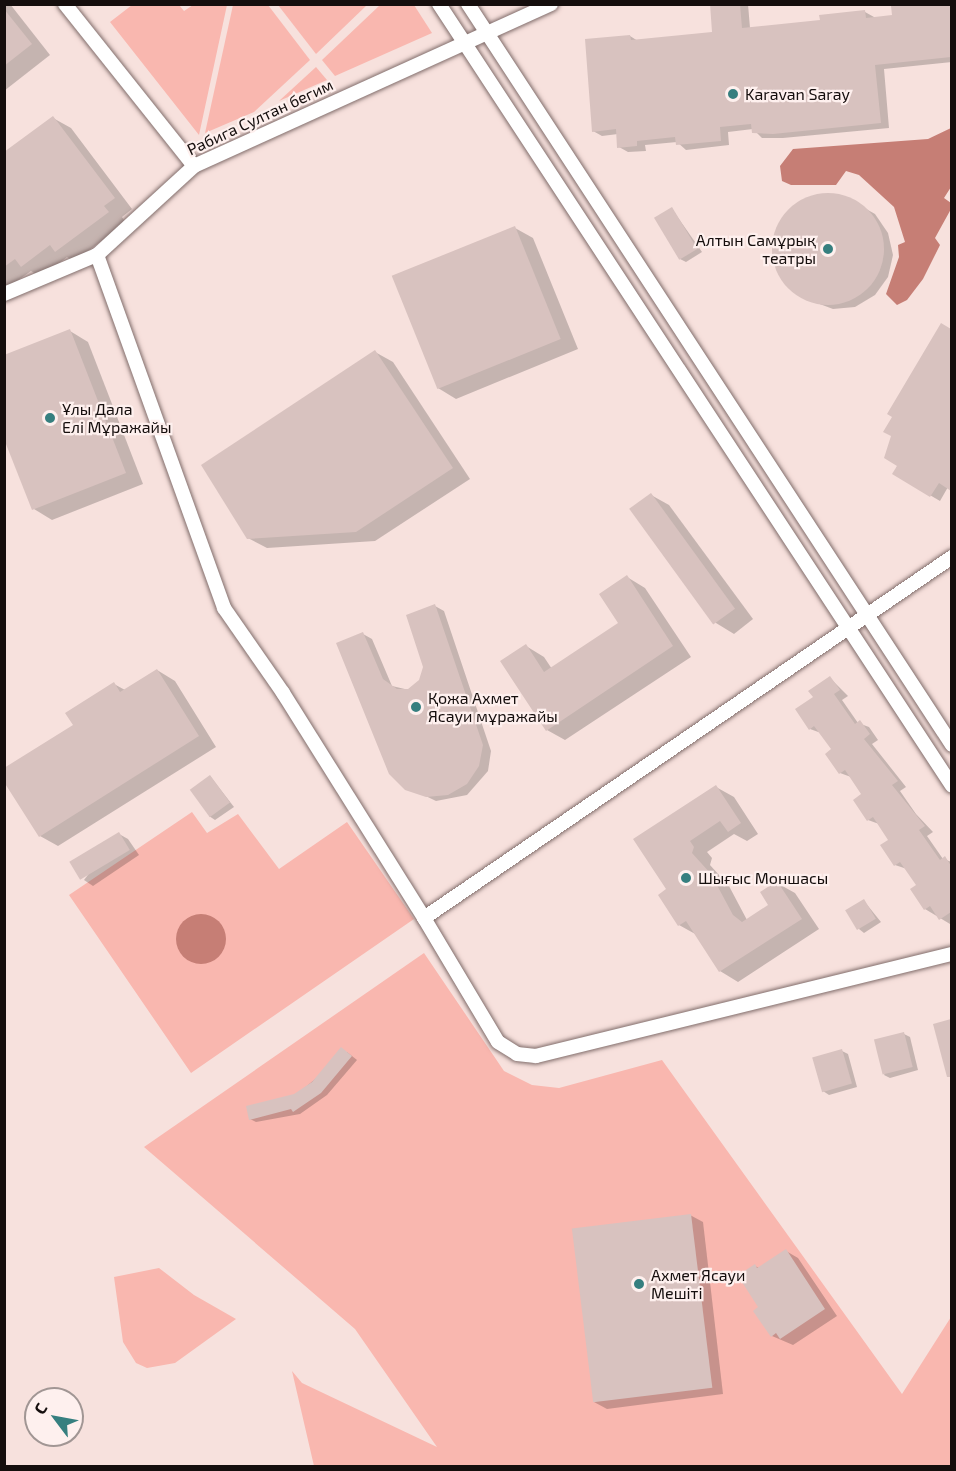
<!DOCTYPE html>
<meta charset="utf-8">
<style>
body{margin:0}
#map{position:relative;width:956px;height:1471px;overflow:hidden;background:#f7e1dd;font-family:"Exo 2",sans-serif}
div>[style]{position:absolute}
.green>*{inset:0;background:#f9b7af}
.water>*{inset:0;background:#c67e75}
.round{border-radius:50%}
.shadow>*{inset:0;background:#0003}
.building>*{inset:0;background:#d8c2bf;transform-origin:0 0}
.roads{filter:drop-shadow(0 0 2px #816d6b) drop-shadow(0 0 2px #816d6b)}
.minor>*{height:14px;margin:-7px;padding:0 7px;transform-origin:7px;border-radius:7px;background:#fff}
.dots>*{width:16px;height:16px;translate:-50% -50%;box-sizing:border-box;border:3px solid #fef0ee;border-radius:50%}
span{translate:-50% -50%;white-space:nowrap;text-align:center;line-height:1.15;-webkit-text-stroke:4.5px #fef0ee;paint-order:stroke}
.poi-label{font-size:16px;color:#150e0d}
.left{translate:0 -50%;text-align:left}
.right{translate:-100% -50%;text-align:right}
.street-label{font-size:16px;color:#150e0d}
.frame{position:absolute;inset:0;border:6px solid #150e0d;pointer-events:none}
.north{position:absolute;left:24px;top:1387px;width:60px;height:60px;box-sizing:border-box;background:#fef0ee;border:2px solid #a19694;border-radius:50%;rotate:302deg;font-size:16px;font-weight:700;line-height:24px;text-align:center;color:#150e0d}
.north::after{content:'';display:block;margin:auto;width:21px;height:27px;background:#367f7f;clip-path:polygon(50% 0,100% 100%,50% 72%,0 100%)}
</style>
<div id="map">
<div class="green">
<i style="clip-path:polygon(132px 5px,179px 5px,184px 11px,193px 5px,227px 5px,199px 135px,110px 22px)"></i>
<i style="clip-path:polygon(233px 5px,268px 5px,310px 60px,254px 112px,205px 133px)"></i>
<i style="clip-path:polygon(278px 5px,367px 5px,316px 54px)"></i>
<i style="clip-path:polygon(380px 5px,414px 5px,432px 33px,335px 76px,322px 60px)"></i>
<i style="clip-path:polygon(316px 67px,327px 80px,279px 101px)"></i>
<i style="clip-path:polygon(192px 812px,207px 833px,238px 814px,279px 869px,347px 822px,414px 919px,191px 1073px,69px 895px)"></i>
<i style="clip-path:polygon(424px 953px,504px 1071px,532px 1085px,559px 1088px,662px 1060px,902px 1394px,951px 1317px,951px 1466px,314px 1466px,292px 1371px,302px 1383px,437px 1447px,355px 1329px,144px 1147px)"></i>
<i style="clip-path:polygon(159px 1268px,194px 1295px,236px 1319px,175px 1363px,147px 1368px,136px 1363px,123px 1342px,114px 1277px)"></i>
</div>
<div class="water">
<i style="clip-path:polygon(951px 128px,951px 187px,944px 198px,951px 203px,951px 209px,935px 238px,940px 245px,923px 279px,907px 300px,897px 305px,886px 294px,899px 257px,898px 245px,905px 242px,894px 207px,859px 175px,846px 171px,836px 185px,791px 185px,782px 181px,780px 166px,793px 149px,928px 139px)"></i>
<i class="round" style="left:176px;top:914px;width:50px;height:50px"></i>
</div>
<div class="shadow">
<i style="clip-path:polygon(4px 4px,10px 4px,50px 55px,4px 91px)"></i>
<i style="clip-path:polygon(711px 4px,748px 4px,750px 28px,821px 22px,865px 12px,874px 17px,894px 17px,893px 7px,952px 8px,952px 62px,884px 69px,889px 128px,783px 138px,762px 138px,753px 129px,728px 132px,729px 145px,686px 150px,677px 142px,645px 145px,646px 151px,628px 152px,619px 147px,618px 134px,602px 136px,593px 131px,630px 36px,638px 41px,714px 33px)"></i>
<i style="clip-path:polygon(53px 118px,71px 128px,132px 209px,122px 217px,126px 223px,74px 261px,67px 257px,41px 277px,31px 271px,4px 290px,4px 154px)"></i>
<i style="clip-path:polygon(845px 197px,875px 214px,888px 233px,893px 255px,888px 277px,875px 295px,855px 307px,833px 309px,801px 297px,779px 271px,774px 249px,779px 227px,792px 209px,811px 198px)"></i>
<i style="clip-path:polygon(672px 209px,702px 252px,686px 262px,680px 259px)"></i>
<i style="clip-path:polygon(515px 228px,533px 238px,578px 349px,456px 399px,438px 388px)"></i>
<i style="clip-path:polygon(952px 324px,952px 489px,948px 487px,940px 501px,894px 474px)"></i>
<i style="clip-path:polygon(70px 331px,88px 342px,143px 484px,52px 520px,34px 509px)"></i>
<i style="clip-path:polygon(375px 352px,393px 362px,470px 479px,375px 541px,267px 548px,248px 538px)"></i>
<i style="clip-path:polygon(651px 495px,669px 505px,753px 619px,734px 634px,716px 623px)"></i>
<i style="clip-path:polygon(627px 577px,645px 588px,691px 657px,565px 740px,547px 730px,526px 646px,544px 657px,552px 669px,620px 623px)"></i>
<i style="clip-path:polygon(435px 606px,444px 611px,491px 751px,488px 771px,467px 795px,436px 801px,407px 787px,363px 634px,372px 639px,392px 686px,409px 690px,421px 681px)"></i>
<i style="clip-path:polygon(157px 670px,175px 681px,216px 747px,58px 846px,40px 836px,75px 726px,114px 684px,125px 690px)"></i>
<i style="clip-path:polygon(830px 678px,848px 696px,842px 700px,858px 723px,869px 727px,878px 740px,872px 744px,906px 787px,900px 791px,916px 814px,933px 832px,927px 836px,943px 859px,952px 862px,950px 924px,925px 909px,918px 885px,907px 869px,895px 865px,891px 840px,879px 824px,868px 820px,864px 795px,851px 777px,840px 773px,833px 750px,821px 733px,810px 729px,815px 697px)"></i>
<i style="clip-path:polygon(210px 776px,234px 807px,215px 820px,209px 816px)"></i>
<i style="clip-path:polygon(716px 787px,734px 797px,758px 834px,747px 841px,734px 834px,707px 852px,712px 858px,710px 865px,729px 886px,747px 920px,770px 905px,777px 883px,795px 893px,819px 929px,738px 982px,720px 971px,697px 935px,679px 925px,668px 890px,635px 839px)"></i>
<i style="clip-path:polygon(119px 834px,128px 839px,139px 855px,93px 886px,84px 880px)"></i>
<i style="clip-path:polygon(864px 901px,881px 922px,864px 933px,859px 929px)"></i>
<i style="clip-path:polygon(952px 1021px,952px 1061px,950px 1062px,935px 1025px)"></i>
<i style="clip-path:polygon(904px 1034px,910px 1037px,918px 1070px,890px 1078px,884px 1075px)"></i>
<i style="clip-path:polygon(842px 1051px,848px 1054px,857px 1087px,829px 1095px,823px 1091px)"></i>
<i style="clip-path:polygon(347px 1052px,357px 1060px,327px 1095px,300px 1114px,256px 1122px,250px 1119px,295px 1096px)"></i>
<i style="clip-path:polygon(690px 1215px,703px 1222px,723px 1394px,607px 1409px,594px 1402px)"></i>
<i style="clip-path:polygon(786px 1251px,798px 1258px,837px 1316px,793px 1345px,772px 1336px,761px 1308px,755px 1266px,759px 1268px)"></i>
</div>
<div class="building">
<i style="clip-path:polygon(710px 4px,740px 4px,742px 28px,820px 20px,819px 15px,865px 10px,866px 18px,892px 15px,891px 6px,951px 6px,951px 57px,875px 65px,881px 123px,773px 134px,752px 133px,751px 124px,720px 127px,721px 141px,676px 145px,675px 137px,637px 141px,637px 146px,617px 148px,616px 129px,592px 132px,585px 39px,630px 35px,631px 40px,712px 32px)"></i>
<i style="clip-path:polygon(4px 9px,32px 44px,4px 66px)"></i>
<i style="clip-path:polygon(53px 116px,115px 198px,104px 206px,109px 212px,55px 252px,50px 245px,21px 267px,15px 259px,4px 267px,4px 152px)"></i>
<i class="round" style="left:772px;top:193px;width:112px;height:112px"></i>
<i style="left:672px;top:207px;width:49px;height:21px;rotate:59deg"></i>
<i style="left:515px;top:226px;width:122px;height:133px;rotate:68deg"></i>
<i style="clip-path:polygon(941px 323px,951px 329px,951px 491px,939px 483px,930px 497px,892px 474px,897px 466px,884px 458px,891px 436px,883px 432px,892px 417px,887px 414px)"></i>
<i style="clip-path:polygon(70px 329px,126px 473px,32px 510px,4px 439px,4px 355px)"></i>
<i style="clip-path:polygon(375px 350px,453px 468px,356px 532px,247px 539px,201px 465px)"></i>
<i style="left:651px;top:493px;width:143px;height:27px;rotate:54deg"></i>
<i style="clip-path:polygon(627px 575px,673px 646px,546px 731px,500px 661px,526px 644px,544px 672px,618px 623px,599px 594px)"></i>
<i style="clip-path:polygon(435px 604px,483px 745px,479px 766px,467px 784px,448px 795px,426px 797px,405px 790px,389px 774px,336px 643px,363px 632px,383px 679px,397px 689px,408px 689px,419px 680px,423px 667px,406px 615px)"></i>
<i style="clip-path:polygon(157px 669px,199px 736px,39px 837px,4px 782px,4px 768px,73px 725px,65px 713px,114px 682px,120px 692px)"></i>
<i style="clip-path:polygon(830px 676px,840px 690px,834px 694px,855px 724px,860px 720px,870px 734px,864px 739px,898px 781px,892px 785px,925px 826px,919px 830px,940px 860px,945px 856px,951px 866px,951px 912px,939px 920px,930px 906px,924px 910px,910px 889px,916px 885px,900px 862px,894px 866px,880px 845px,888px 840px,873px 817px,867px 821px,853px 800px,861px 794px,845px 770px,839px 774px,825px 754px,831px 749px,814px 726px,809px 730px,795px 709px,813px 697px,808px 691px)"></i>
<i style="left:210px;top:775px;width:34px;height:25px;rotate:54deg"></i>
<i style="clip-path:polygon(716px 785px,741px 823px,728px 832px,720px 821px,690px 841px,694px 847px,692px 853px,711px 874px,733px 915px,742px 922px,768px 905px,760px 892px,777px 881px,802px 919px,719px 972px,686px 921px,678px 926px,658px 895px,666px 889px,633px 839px)"></i>
<i style="left:119px;top:832px;width:21px;height:58px;rotate:59deg"></i>
<i style="left:864px;top:899px;width:23px;height:22px;rotate:59deg"></i>
<i style="clip-path:polygon(951px 1019px,951px 1077px,947px 1077px,933px 1024px)"></i>
<i style="left:904px;top:1032px;width:36px;height:31px;rotate:76deg"></i>
<i style="clip-path:polygon(341px 1047px,352px 1056px,321px 1093px,293px 1112px,291px 1109px,249px 1120px,246px 1106px,294px 1094px,312px 1082px)"></i>
<i style="left:842px;top:1049px;width:36px;height:31px;rotate:74deg"></i>
<i style="left:691px;top:1214px;width:175px;height:120px;rotate:83deg"></i>
<i style="clip-path:polygon(786px 1249px,825px 1309px,780px 1339px,776px 1333px,771px 1337px,753px 1311px,758px 1307px,740px 1279px,745px 1276px,743px 1272px,755px 1264px,757px 1268px)"></i>
</div>
<div class="roads">
<div class="minor">
<i style="left:65px;top:4px;width:207px;rotate:51.5deg"></i>
<i style="left:439px;top:4px;width:935px;rotate:56.73deg"></i>
<i style="left:468px;top:4px;width:885px;rotate:56.85deg"></i>
<i style="left:97px;top:255px;width:375px;rotate:70.2deg"></i>
<i style="left:224px;top:608px;width:103px;rotate:55.2deg"></i>
<i style="left:283px;top:693px;width:266px;rotate:57.9deg"></i>
<i style="left:424px;top:918px;width:640px;rotate:-34.36deg"></i>
<i style="left:4px;top:294px;width:101px;rotate:-22.8deg"></i>
<i style="left:97px;top:255px;width:132px;rotate:-42.5deg"></i>
<i style="left:194px;top:166px;width:392px;rotate:-24.4deg"></i>
<i style="left:424px;top:918px;width:144px;rotate:59.2deg"></i>
<i style="left:498px;top:1042px;width:22px;rotate:32deg"></i>
<i style="left:517px;top:1054px;width:19px;rotate:6deg"></i>
<i style="left:536px;top:1056px;width:428px;rotate:-13.8deg"></i>
</div>
</div>
<div class="dots">
<i style="left:733px;top:94px;background:#367f7f"></i>
<i style="left:828px;top:249px;background:#367f7f"></i>
<i style="left:50px;top:418px;background:#367f7f"></i>
<i style="left:416px;top:707px;background:#367f7f"></i>
<i style="left:686px;top:878px;background:#367f7f"></i>
<i style="left:639px;top:1284px;background:#367f7f"></i>
</div>
<div class="poi-label">
<span class="left" style="left:745px;top:94px">Karavan Saray</span>
<span class="right" style="left:816px;top:249px">Алтын Самұрық<br>театры</span>
<span class="left" style="left:62px;top:418px">Ұлы Дала<br>Елі Мұражайы</span>
<span class="left" style="left:428px;top:707px">Қожа Ахмет<br>Ясауи мұражайы</span>
<span class="left" style="left:698px;top:878px">Шығыс Моншасы</span>
<span class="left" style="left:651px;top:1284px">Ахмет Ясауи<br>Мешіті</span>
</div>
<div class="street-label">
<span style="left:260px;top:117px;rotate:-25deg">Рабига Султан бегим</span>
</div>
<div class="frame"></div>
<div class="north">С</div>
</div>
